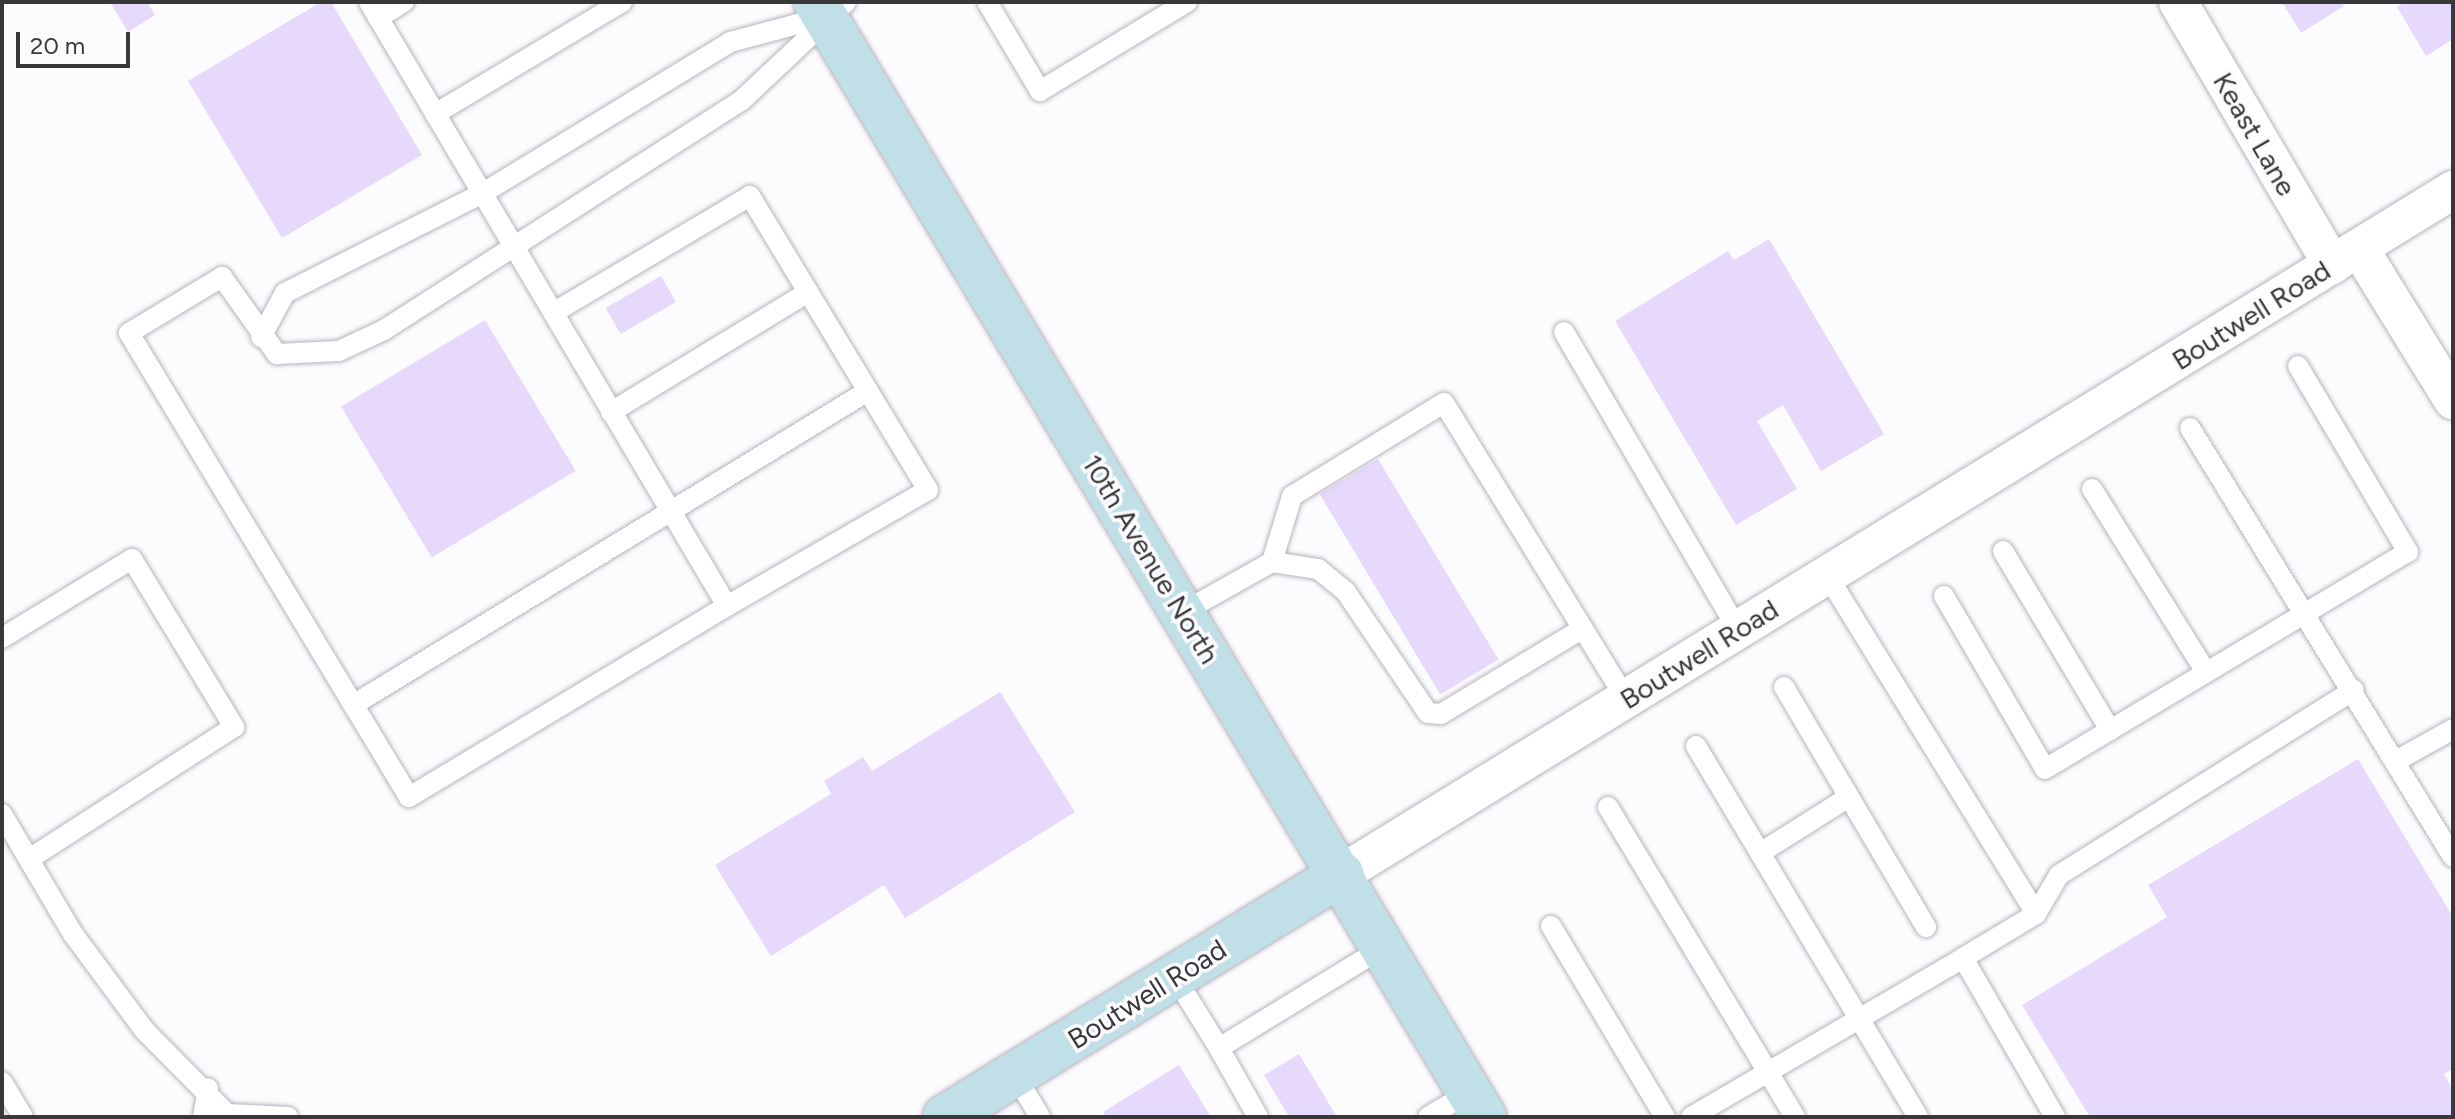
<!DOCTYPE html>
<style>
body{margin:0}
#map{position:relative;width:2455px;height:1119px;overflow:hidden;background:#fcfbfe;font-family:Figtree,sans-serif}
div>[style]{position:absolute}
.building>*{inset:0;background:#e6d9fb;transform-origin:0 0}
.roads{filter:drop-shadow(0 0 2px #b7b3bc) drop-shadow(0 0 2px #b7b3bc)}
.lane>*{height:20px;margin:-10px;padding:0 10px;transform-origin:10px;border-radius:10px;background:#fff}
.street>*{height:38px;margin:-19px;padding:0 19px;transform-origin:19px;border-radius:19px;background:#fff}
.secondary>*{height:44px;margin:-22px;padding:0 22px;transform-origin:22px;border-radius:22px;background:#c1dfe7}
span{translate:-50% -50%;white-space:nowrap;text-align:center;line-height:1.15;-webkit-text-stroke:7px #fcfbfe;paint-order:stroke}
.street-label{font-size:28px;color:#38373a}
.frame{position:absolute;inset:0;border:4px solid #38373a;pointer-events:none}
.scale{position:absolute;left:16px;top:32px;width:114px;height:36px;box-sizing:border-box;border:4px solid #38373a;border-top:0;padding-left:10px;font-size:24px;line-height:28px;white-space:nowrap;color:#38373a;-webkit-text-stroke:6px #fcfbfe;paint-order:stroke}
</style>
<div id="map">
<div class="building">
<i style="clip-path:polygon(110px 2px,147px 2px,155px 15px,128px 32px)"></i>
<i style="clip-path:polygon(321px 2px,331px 2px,422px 155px,282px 238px,188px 81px)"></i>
<i style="clip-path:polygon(2282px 2px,2341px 2px,2344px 6px,2301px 33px)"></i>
<i style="clip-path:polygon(2405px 2px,2453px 2px,2453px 39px,2426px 56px,2397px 7px)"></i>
<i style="clip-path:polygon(1769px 239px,1884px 434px,1821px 471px,1783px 405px,1757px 421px,1797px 489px,1736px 525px,1615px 321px,1728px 251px,1734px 260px)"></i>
<i style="left:661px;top:276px;width:30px;height:64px;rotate:60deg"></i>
<i style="left:485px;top:320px;width:176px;height:168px;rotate:59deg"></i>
<i style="left:1378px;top:459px;width:234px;height:68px;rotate:59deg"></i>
<i style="clip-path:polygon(1000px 692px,1075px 812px,905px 918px,884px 885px,771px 956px,715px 865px,831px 794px,824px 781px,863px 757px,872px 771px)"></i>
<i style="clip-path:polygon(2358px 759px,2453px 917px,2453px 1069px,2444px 1074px,2453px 1090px,2453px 1117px,2090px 1117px,2022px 1005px,2167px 917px,2148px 885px)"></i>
<i style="clip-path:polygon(1299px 1054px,1337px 1117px,1289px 1117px,1264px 1075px)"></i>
<i style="clip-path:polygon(1179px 1065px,1211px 1117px,1106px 1117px,1103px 1112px)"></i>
</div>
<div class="roads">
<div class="lane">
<i style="left:369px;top:2px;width:702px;rotate:59.34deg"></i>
<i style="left:727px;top:606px;width:232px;rotate:-30deg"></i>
<i style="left:928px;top:490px;width:344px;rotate:-121.2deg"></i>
<i style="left:750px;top:196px;width:229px;rotate:149.3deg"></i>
<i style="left:987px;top:2px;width:104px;rotate:59.2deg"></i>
<i style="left:1040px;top:91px;width:172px;rotate:-31.2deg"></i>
<i style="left:378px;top:18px;width:31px;rotate:-32deg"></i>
<i style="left:435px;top:114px;width:218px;rotate:-30.9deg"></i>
<i style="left:1564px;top:332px;width:345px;rotate:59.7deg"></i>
<i style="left:261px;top:337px;width:50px;rotate:-61.4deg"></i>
<i style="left:285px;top:293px;width:222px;rotate:-26.8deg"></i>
<i style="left:483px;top:193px;width:289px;rotate:-31.4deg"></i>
<i style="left:730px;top:42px;width:97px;rotate:-14.9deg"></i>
<i style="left:611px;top:412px;width:231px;rotate:-31.3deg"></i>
<i style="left:2190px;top:428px;width:503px;rotate:58.49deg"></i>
<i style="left:2092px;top:489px;width:216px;rotate:58.1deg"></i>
<i style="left:2003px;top:551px;width:209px;rotate:59.1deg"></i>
<i style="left:1272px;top:562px;width:47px;rotate:8.7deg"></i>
<i style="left:1318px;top:569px;width:36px;rotate:39deg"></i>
<i style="left:1346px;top:592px;width:146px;rotate:55.9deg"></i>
<i style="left:1428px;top:713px;width:13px;rotate:4deg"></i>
<i style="left:1441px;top:714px;width:165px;rotate:-31.1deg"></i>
<i style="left:1827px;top:575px;width:398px;rotate:58.3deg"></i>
<i style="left:2036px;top:914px;width:85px;rotate:148.9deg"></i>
<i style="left:1963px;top:958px;width:184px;rotate:59.9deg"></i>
<i style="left:1944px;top:596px;width:200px;rotate:59.7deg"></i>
<i style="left:2045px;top:769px;width:423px;rotate:-30.9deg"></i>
<i style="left:2408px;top:552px;width:216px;rotate:-120.6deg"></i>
<i style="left:727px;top:606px;width:371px;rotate:149deg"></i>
<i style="left:409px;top:797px;width:542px;rotate:-121.11deg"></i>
<i style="left:129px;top:333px;width:109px;rotate:-31.1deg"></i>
<i style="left:222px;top:277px;width:95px;rotate:54.5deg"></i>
<i style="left:277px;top:354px;width:62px;rotate:-2.8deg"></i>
<i style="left:339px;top:351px;width:50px;rotate:-25deg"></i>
<i style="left:384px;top:330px;width:426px;rotate:-32.7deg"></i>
<i style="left:742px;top:100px;width:143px;rotate:-43.3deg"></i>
<i style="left:1183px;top:612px;width:102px;rotate:-29.3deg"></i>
<i style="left:1272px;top:562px;width:69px;rotate:-73.1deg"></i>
<i style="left:1292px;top:496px;width:178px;rotate:-31.5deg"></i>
<i style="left:1444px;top:403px;width:347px;rotate:58.4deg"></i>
<i style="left:2px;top:638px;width:152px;rotate:-31.3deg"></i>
<i style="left:132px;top:559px;width:197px;rotate:58.7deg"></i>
<i style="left:234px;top:727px;width:244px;rotate:147.2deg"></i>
<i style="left:1784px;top:687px;width:279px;rotate:59.4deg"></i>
<i style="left:353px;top:705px;width:603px;rotate:-31.37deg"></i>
<i style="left:1696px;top:746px;width:432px;rotate:59.1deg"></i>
<i style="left:2396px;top:761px;width:65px;rotate:-29.3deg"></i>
<i style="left:1608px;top:807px;width:362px;rotate:58.9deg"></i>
<i style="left:2px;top:814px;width:139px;rotate:59.4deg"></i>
<i style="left:73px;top:934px;width:121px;rotate:53.4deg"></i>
<i style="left:145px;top:1031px;width:121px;rotate:45.3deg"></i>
<i style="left:1760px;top:853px;width:105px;rotate:-32.2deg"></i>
<i style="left:2036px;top:914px;width:45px;rotate:-59.5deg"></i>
<i style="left:2059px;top:875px;width:348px;rotate:-32.1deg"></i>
<i style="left:1551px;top:926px;width:222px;rotate:59.2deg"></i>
<i style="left:1175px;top:977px;width:84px;rotate:58.2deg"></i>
<i style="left:1015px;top:1075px;width:49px;rotate:59.2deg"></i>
<i style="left:2px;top:1082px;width:41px;rotate:59deg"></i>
<i style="left:228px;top:1114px;width:60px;rotate:2.9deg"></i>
<i style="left:203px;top:1117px;width:29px;rotate:-80deg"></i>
<i style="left:1258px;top:1117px;width:79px;rotate:-119.5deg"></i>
<i style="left:1219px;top:1048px;width:193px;rotate:-31.5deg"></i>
<i style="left:1428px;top:1117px;width:49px;rotate:-30.8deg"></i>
<i style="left:1691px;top:1117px;width:315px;rotate:-30.3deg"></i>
</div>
<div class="street">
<i style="left:2178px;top:2px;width:305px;rotate:59.6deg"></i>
<i style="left:2359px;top:248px;width:179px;rotate:58.3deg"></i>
<i style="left:1341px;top:874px;width:1306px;rotate:-31.6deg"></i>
</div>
<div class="secondary">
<i style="left:816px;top:2px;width:1300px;rotate:59.07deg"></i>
<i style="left:945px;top:1117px;width:465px;rotate:-31.5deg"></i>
</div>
</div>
<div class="street-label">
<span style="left:2255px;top:134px;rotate:60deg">Keast Lane</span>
<span style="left:2251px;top:315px;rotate:-32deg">Boutwell Road</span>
<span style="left:1151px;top:559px;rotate:59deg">10th Avenue North</span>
<span style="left:1699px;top:654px;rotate:-32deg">Boutwell Road</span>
<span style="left:1147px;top:994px;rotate:-32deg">Boutwell Road</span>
</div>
<div class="frame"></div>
<div class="scale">20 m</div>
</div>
